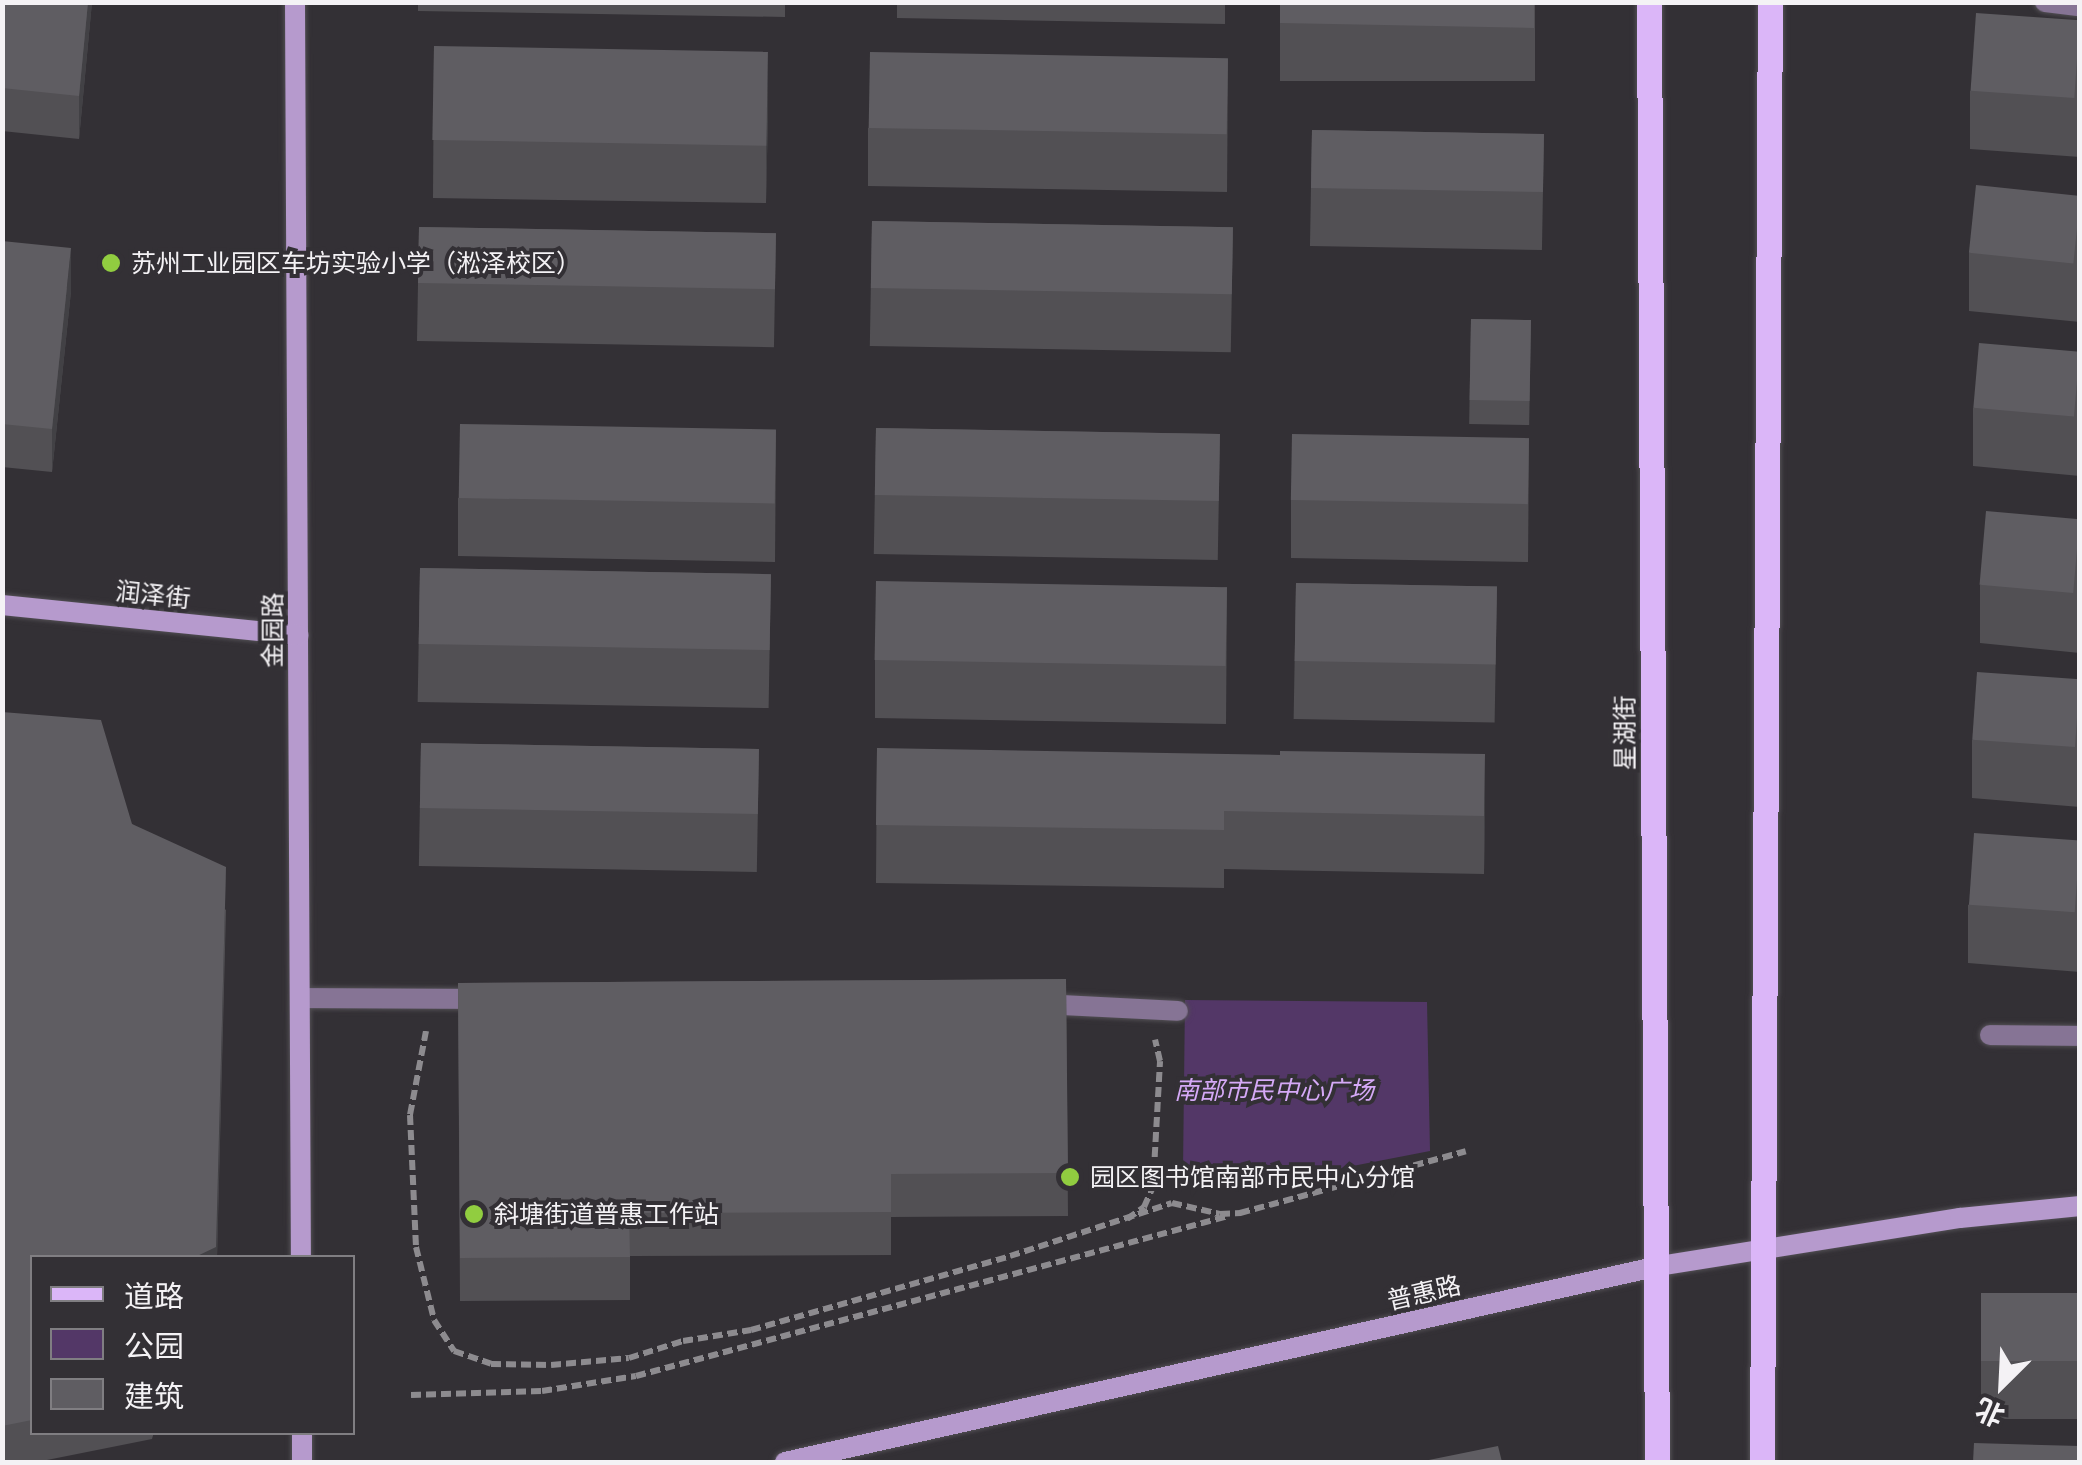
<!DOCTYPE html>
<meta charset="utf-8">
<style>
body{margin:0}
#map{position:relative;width:2082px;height:1465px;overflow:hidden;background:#333035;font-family:"PT Serif","Noto Sans SC",serif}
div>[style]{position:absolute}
.green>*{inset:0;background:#533767}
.path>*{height:6px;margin-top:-3px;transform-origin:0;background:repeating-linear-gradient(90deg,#8d8b8f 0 10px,transparent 0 15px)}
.roads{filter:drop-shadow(0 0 2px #524f54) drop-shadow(0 0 2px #524f54)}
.lane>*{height:20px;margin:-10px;padding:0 10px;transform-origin:10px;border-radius:10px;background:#867495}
.secondary>*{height:20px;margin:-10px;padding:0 10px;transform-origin:10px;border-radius:10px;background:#b69acd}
.primary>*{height:25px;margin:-12.5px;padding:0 12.5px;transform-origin:12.5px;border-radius:12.5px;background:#dbb6f8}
.wall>*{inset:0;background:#525054;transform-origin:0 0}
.shaded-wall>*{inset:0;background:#424145}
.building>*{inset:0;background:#5f5d62;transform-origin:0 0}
.dots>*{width:28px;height:28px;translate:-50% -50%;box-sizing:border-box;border:5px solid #333035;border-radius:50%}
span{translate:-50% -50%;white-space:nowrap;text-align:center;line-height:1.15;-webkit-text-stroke:8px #333035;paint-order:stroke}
.poi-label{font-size:25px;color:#f4f2f5}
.left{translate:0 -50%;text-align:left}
.street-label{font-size:25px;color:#f4f2f5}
.park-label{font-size:25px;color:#d5a9f7;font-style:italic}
.frame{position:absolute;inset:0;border:5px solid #f4f2f5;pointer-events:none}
.legend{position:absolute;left:30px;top:1255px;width:325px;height:180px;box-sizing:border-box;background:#333035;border:2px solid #807e82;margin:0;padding:12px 18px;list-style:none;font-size:30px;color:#f4f2f5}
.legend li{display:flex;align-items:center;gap:20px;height:50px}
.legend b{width:50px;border:2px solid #807e82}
.north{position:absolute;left:1952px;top:1335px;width:100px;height:100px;-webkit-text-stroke:8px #333035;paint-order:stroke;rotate:204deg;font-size:28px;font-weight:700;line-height:40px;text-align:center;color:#f4f2f5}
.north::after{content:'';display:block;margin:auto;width:35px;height:45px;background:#f4f2f5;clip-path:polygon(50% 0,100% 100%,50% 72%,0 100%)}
</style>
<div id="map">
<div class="green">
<i style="clip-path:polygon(1185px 1000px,1427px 1002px,1430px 1151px,1218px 1192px,1192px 1183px,1183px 1170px)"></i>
</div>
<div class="path">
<i style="left:426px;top:1031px;width:86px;rotate:100.8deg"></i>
<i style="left:410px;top:1115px;width:132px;rotate:87.4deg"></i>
<i style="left:416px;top:1247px;width:75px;rotate:76.1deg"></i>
<i style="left:434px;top:1320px;width:37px;rotate:57deg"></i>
<i style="left:454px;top:1351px;width:39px;rotate:19deg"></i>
<i style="left:491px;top:1364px;width:60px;rotate:1deg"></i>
<i style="left:551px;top:1365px;width:78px;rotate:-5.1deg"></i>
<i style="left:629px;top:1358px;width:57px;rotate:-17.5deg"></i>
<i style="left:683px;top:1341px;width:69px;rotate:-9.2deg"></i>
<i style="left:751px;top:1330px;width:269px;rotate:-15.9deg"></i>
<i style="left:1010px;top:1256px;width:170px;rotate:-18.1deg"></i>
<i style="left:1172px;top:1203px;width:49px;rotate:12.9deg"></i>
<i style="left:1220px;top:1214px;width:21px;rotate:-3deg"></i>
<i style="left:1240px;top:1213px;width:234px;rotate:-15.3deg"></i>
<i style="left:1127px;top:1219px;width:21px;rotate:-35deg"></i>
<i style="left:1144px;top:1207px;width:22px;rotate:-66deg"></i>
<i style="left:1153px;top:1187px;width:126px;rotate:-86.8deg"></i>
<i style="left:1160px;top:1061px;width:22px;rotate:-103deg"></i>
<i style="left:411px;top:1395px;width:131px;rotate:-1.7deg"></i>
<i style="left:542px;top:1391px;width:95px;rotate:-9.1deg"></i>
<i style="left:636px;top:1376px;width:613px;rotate:-15.12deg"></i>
</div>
<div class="roads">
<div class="lane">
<i style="left:2045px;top:2px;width:35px;rotate:7deg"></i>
<i style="left:300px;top:998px;width:183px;rotate:0.3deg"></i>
<i style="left:1042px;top:1004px;width:136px;rotate:2.9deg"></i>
<i style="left:1990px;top:1035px;width:90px;rotate:0.6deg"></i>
</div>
<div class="secondary">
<i style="left:295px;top:2px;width:1256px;rotate:89.73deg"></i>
<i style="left:2px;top:605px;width:298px;rotate:5.8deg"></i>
<i style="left:302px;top:1432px;width:30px;rotate:90deg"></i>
<i style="left:785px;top:1462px;width:896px;rotate:-12.64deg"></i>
<i style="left:1659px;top:1266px;width:305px;rotate:-9.1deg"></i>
<i style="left:1960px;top:1218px;width:121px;rotate:-5.7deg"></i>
</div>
<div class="primary">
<i style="left:1649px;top:2px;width:1460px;rotate:89.69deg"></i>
<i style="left:1762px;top:1462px;width:1460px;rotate:-89.69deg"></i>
</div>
</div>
<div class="wall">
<i style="clip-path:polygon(2px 2px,92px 2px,79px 139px,2px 131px)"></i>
<i style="clip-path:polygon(418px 2px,785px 2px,785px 17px,418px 11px)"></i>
<i style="clip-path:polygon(897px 2px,1225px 2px,1225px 24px,897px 18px)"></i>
<i style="left:1280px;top:2px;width:255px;height:79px"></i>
<i style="clip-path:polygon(2080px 21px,2080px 157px,1970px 149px,1970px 91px)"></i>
<i style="clip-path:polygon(434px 46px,768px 110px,766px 203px,433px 198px)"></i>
<i style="clip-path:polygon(1228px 59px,1227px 192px,868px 186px,868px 128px)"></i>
<i style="left:1312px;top:130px;width:232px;height:116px;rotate:1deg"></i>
<i style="clip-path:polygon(2080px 196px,2080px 322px,1969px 311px,1969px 253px)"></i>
<i style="left:872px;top:221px;width:361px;height:125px;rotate:1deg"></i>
<i style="left:419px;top:227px;width:357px;height:114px;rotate:1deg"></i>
<i style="clip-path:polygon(2px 241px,71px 291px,52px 472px,2px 467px)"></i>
<i style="left:1471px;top:319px;width:60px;height:105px;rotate:1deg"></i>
<i style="clip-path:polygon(2080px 352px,2080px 476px,1973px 466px,1973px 408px)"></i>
<i style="left:876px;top:428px;width:344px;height:126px;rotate:1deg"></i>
<i style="clip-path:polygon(776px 430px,775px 562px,458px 556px,458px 498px)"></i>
<i style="clip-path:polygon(1529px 438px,1528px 562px,1291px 558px,1291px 500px)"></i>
<i style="clip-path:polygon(2080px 520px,2080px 653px,1980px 643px,1980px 585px)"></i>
<i style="left:420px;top:568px;width:351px;height:134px;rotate:1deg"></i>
<i style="left:1296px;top:583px;width:201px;height:136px;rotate:1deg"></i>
<i style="clip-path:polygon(1227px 587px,1226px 724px,875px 718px,875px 660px)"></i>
<i style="clip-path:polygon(2080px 680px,2080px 807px,1972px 798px,1972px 740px)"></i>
<i style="clip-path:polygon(2px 712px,132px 824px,226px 910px,217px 1258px,32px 1258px,32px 1432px,154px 1432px,152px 1439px,37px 1462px,2px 1462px)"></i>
<i style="left:421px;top:743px;width:338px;height:123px;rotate:1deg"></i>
<i style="clip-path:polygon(877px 748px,1485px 812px,1484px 874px,1224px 869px,1224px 888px,876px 883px)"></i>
<i style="clip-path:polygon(2080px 841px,2080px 972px,1968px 963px,1968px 905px)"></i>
<i style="clip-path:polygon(1066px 979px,1068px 1216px,891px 1217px,891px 1255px,630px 1256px,630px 1300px,460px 1301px,458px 983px)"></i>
<i style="left:1981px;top:1293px;width:99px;height:126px"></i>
</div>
<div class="shaded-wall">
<i style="clip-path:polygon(88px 2px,92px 2px,79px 139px,79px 96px)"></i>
<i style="clip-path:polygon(768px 52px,768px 110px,766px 203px,766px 145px)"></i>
<i style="clip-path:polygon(71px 248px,71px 291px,52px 472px,52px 429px)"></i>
<i style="clip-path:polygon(1485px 754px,1485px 812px,1484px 874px,1484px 816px)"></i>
<i style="clip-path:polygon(226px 867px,217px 1258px,193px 1258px)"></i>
</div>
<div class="building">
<i style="clip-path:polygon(2px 2px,88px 2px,79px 96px,2px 88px)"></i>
<i style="clip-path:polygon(1280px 2px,1534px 2px,1534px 28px,1280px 23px)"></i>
<i style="left:1976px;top:13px;width:104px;height:78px;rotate:4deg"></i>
<i style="left:434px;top:46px;width:334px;height:94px;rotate:1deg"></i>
<i style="left:870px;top:52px;width:358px;height:76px;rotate:1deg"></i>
<i style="left:1312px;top:130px;width:232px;height:58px;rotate:1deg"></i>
<i style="left:1976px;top:185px;width:105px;height:68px;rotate:6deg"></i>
<i style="left:872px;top:221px;width:361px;height:67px;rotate:1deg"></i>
<i style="left:419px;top:227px;width:357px;height:56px;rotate:1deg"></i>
<i style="clip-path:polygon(2px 241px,71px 248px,52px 429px,2px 424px)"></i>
<i style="left:1471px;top:319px;width:60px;height:81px;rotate:1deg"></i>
<i style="left:1979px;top:343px;width:101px;height:65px;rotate:5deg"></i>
<i style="left:460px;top:424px;width:316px;height:74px;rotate:1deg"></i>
<i style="left:876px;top:428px;width:344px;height:67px;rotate:1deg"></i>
<i style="left:1292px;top:434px;width:237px;height:66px;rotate:1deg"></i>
<i style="left:1986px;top:511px;width:94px;height:74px;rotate:5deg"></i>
<i style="left:420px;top:568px;width:351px;height:76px;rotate:1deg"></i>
<i style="left:876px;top:581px;width:351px;height:79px;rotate:1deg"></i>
<i style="left:1296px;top:583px;width:201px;height:78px;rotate:1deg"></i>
<i style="left:1977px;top:672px;width:103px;height:68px;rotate:4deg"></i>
<i style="clip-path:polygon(2px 712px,101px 720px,132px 824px,226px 867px,216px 1247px,193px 1258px,32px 1258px,32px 1420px,2px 1426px)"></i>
<i style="left:421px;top:743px;width:338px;height:65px;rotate:1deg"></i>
<i style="clip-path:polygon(877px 748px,1280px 755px,1280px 751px,1485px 754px,1484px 816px,1224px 811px,1224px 830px,876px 825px)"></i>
<i style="left:1974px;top:833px;width:106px;height:72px;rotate:4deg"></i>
<i style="clip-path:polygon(1066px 979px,1068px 1173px,891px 1174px,891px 1212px,629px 1213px,630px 1257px,460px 1258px,458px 983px)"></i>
<i style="left:1981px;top:1293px;width:99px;height:68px"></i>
<i style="clip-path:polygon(1974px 1443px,2080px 1446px,2080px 1462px,1973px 1462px)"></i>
<i style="clip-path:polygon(1498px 1446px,1502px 1462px,1419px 1462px)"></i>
</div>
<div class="dots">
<i style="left:111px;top:263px;background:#91cd40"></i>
<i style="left:1070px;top:1177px;background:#91cd40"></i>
<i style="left:474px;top:1214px;background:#91cd40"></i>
</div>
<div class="poi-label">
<span class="left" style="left:131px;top:263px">苏州工业园区车坊实验小学（淞泽校区）</span>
<span class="left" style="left:1090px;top:1177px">园区图书馆南部市民中心分馆</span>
<span class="left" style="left:494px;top:1214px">斜塘街道普惠工作站</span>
</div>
<div class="street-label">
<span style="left:153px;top:595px;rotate:6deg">润泽街</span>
<span style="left:273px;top:630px;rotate:-90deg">金园路</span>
<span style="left:1625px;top:733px;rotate:-90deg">星湖街</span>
<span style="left:1424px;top:1293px;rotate:-13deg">普惠路</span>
</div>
<div class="park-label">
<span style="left:1274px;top:1090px">南部市民中心广场</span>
</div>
<div class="frame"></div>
<ul class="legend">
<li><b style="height:12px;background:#dbb6f8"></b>道路</li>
<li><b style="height:28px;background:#533767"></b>公园</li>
<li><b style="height:28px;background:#5f5d62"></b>建筑</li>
</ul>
<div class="north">北</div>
</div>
